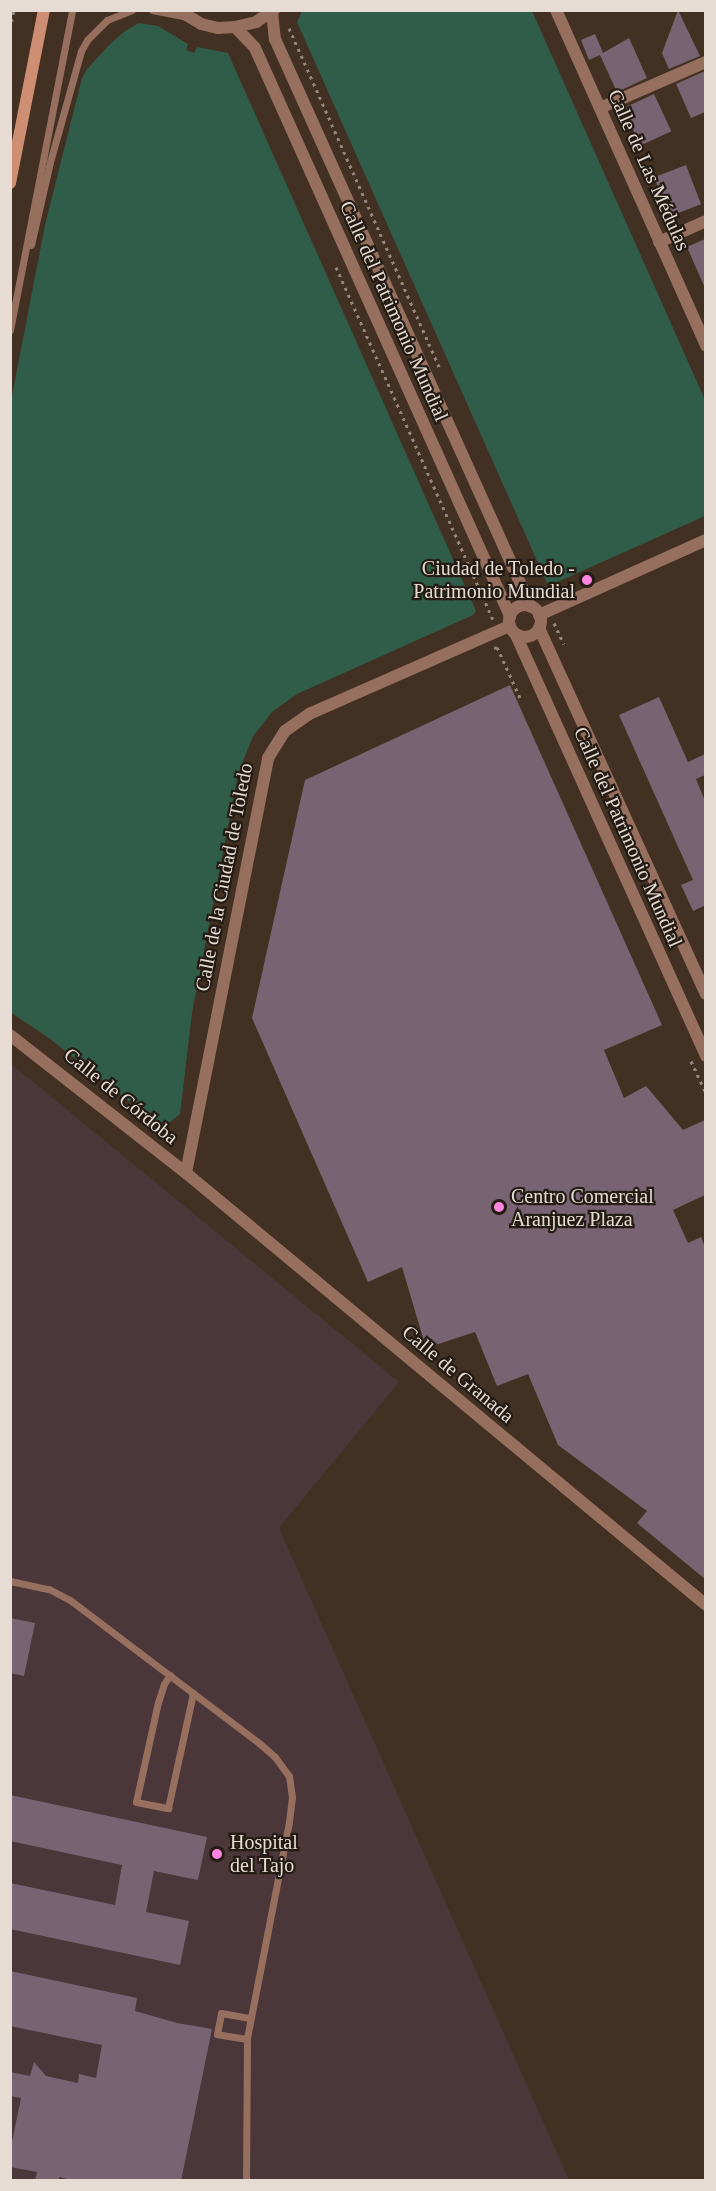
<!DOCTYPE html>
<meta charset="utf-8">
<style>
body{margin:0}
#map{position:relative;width:716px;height:2191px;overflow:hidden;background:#423122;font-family:Georgia,serif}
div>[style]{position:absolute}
.medical>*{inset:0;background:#4b363a}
.green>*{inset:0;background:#305d4a}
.building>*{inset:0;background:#786372;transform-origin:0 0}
.path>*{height:3px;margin-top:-1.5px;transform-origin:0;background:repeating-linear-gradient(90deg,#94867a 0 3px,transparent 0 7.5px)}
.service>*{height:7px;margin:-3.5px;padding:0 3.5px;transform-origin:3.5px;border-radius:3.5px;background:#976f5e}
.minor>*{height:12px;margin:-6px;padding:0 6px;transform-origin:6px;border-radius:6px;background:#976f5e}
.minor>.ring{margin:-6px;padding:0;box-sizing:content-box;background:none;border:12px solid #976f5e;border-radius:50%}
.secondary>*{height:12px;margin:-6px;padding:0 6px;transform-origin:6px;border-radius:6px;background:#ce8e74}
.dots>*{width:16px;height:16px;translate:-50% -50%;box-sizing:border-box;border:3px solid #231b14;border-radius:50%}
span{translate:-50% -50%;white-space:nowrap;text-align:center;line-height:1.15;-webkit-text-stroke:4.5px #231b14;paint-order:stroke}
.street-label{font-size:20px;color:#e7dcd3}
.poi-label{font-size:20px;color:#e7dcd3}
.right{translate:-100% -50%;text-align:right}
.left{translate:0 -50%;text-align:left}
.frame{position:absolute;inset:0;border:12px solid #e7dcd3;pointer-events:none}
</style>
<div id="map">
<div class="medical">
<i style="clip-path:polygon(10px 1063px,399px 1382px,279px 1528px,569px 2180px,11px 2180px)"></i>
</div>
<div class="green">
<i style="clip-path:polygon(302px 11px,532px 11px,705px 400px,705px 516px,553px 584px,547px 583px,297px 22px)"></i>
<i style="clip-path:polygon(139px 23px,158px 26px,188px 44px,186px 50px,194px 53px,197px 47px,228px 53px,476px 611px,473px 615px,297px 694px,272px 712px,253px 736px,238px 774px,192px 1013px,180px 1114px,166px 1125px,149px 1117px,49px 1038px,10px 1012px,11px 401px,45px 225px,82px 78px,88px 68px,109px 45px,125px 31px)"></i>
</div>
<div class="building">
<i style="clip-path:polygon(678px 10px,700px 56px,669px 69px,662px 53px)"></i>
<i style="clip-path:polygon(595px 34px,603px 53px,629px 38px,647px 78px,617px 92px,600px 55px,589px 60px,581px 40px)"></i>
<i style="clip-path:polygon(705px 71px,705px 112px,691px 118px,676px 84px)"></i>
<i style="left:654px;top:94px;width:41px;height:34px;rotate:65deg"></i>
<i style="left:686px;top:165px;width:42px;height:34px;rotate:69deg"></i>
<i style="clip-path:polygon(705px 239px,705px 288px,687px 247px)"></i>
<i style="clip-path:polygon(510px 685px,662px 1025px,604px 1050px,624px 1098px,646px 1086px,683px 1130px,705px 1120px,705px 1195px,673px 1210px,688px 1243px,701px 1237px,705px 1247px,705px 1579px,637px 1523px,647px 1511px,558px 1445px,528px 1374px,497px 1386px,475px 1332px,426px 1348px,402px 1267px,368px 1282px,252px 1018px,305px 780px)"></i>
<i style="clip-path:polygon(659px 697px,688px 762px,705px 754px,705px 775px,696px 779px,705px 801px,705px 909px,704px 906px,693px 911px,681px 885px,693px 880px,619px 715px)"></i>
<i style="clip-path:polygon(10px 1618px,35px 1623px,24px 1676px,10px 1673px)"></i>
<i style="clip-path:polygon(10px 1795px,207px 1837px,198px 1880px,154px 1871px,146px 1912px,189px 1921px,180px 1965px,10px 1929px,10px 1883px,115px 1905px,122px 1865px,10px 1841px)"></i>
<i style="clip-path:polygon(10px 1971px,137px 1998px,135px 2011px,177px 2023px,212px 2029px,181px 2181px,75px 2181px,59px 2177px,59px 2181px,35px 2181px,37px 2172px,10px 2167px,10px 2151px,21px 2098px,10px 2096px,10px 2072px,30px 2076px,34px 2062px,46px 2076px,78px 2083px,79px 2074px,96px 2078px,102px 2045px,10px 2026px)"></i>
</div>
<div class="path">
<i style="left:289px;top:28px;width:372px;rotate:66.1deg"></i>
<i style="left:10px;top:29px;width:19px;rotate:-78deg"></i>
<i style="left:336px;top:267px;width:386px;rotate:66deg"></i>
<i style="left:554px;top:623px;width:23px;rotate:65deg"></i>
<i style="left:494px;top:648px;width:3px;rotate:-18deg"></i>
<i style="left:497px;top:647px;width:58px;rotate:65.6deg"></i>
<i style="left:691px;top:1061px;width:35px;rotate:65deg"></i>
</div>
<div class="service">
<i style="left:152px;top:10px;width:33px;rotate:11deg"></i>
<i style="left:31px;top:245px;width:85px;rotate:-77.1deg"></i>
<i style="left:50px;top:162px;width:115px;rotate:-74.4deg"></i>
<i style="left:81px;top:51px;width:13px;rotate:-61deg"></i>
<i style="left:87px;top:40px;width:28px;rotate:-45deg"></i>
<i style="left:107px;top:20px;width:27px;rotate:-22deg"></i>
<i style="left:10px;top:330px;width:326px;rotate:-79deg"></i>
<i style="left:10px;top:1581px;width:40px;rotate:12deg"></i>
<i style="left:49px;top:1589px;width:24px;rotate:28deg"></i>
<i style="left:70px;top:1600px;width:237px;rotate:37.1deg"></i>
<i style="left:259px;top:1743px;width:21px;rotate:41deg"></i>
<i style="left:275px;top:1757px;width:24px;rotate:54deg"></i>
<i style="left:289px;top:1776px;width:21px;rotate:82deg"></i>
<i style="left:292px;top:1797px;width:25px;rotate:97deg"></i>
<i style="left:289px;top:1822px;width:221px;rotate:101deg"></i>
<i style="left:247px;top:2039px;width:141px;rotate:90.4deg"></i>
<i style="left:170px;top:1675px;width:11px;rotate:124deg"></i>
<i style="left:164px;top:1684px;width:19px;rotate:108deg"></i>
<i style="left:158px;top:1702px;width:102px;rotate:102.4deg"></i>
<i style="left:136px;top:1802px;width:33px;rotate:11deg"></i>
<i style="left:168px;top:1808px;width:118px;rotate:-77.7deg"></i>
<i style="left:247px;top:2039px;width:30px;rotate:-171deg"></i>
<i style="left:217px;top:2034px;width:21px;rotate:-79deg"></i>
<i style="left:221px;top:2013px;width:28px;rotate:10deg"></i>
</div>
<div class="minor">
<i style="left:178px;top:10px;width:27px;rotate:31deg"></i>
<i style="left:201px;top:24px;width:17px;rotate:13deg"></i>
<i style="left:218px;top:28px;width:17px;rotate:-3deg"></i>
<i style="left:235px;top:27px;width:22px;rotate:-13deg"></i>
<i style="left:256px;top:22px;width:22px;rotate:-34deg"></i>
<i style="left:556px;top:10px;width:368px;rotate:65.9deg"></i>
<i style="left:272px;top:12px;width:27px;rotate:84deg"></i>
<i style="left:275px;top:39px;width:623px;rotate:65.74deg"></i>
<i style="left:235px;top:27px;width:29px;rotate:46deg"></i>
<i style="left:255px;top:48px;width:623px;rotate:65.82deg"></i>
<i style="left:600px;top:108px;width:116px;rotate:-23.5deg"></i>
<i style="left:659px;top:242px;width:51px;rotate:-24.1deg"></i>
<i class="ring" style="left:509px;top:605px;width:20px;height:20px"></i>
<i style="left:539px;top:615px;width:183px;rotate:-24.2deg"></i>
<i style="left:539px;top:628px;width:402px;rotate:65.5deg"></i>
<i style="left:516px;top:635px;width:462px;rotate:65.7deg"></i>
<i style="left:10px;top:1035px;width:224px;rotate:38.1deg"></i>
<i style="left:186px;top:1173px;width:676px;rotate:39.72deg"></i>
<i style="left:186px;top:1173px;width:423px;rotate:-78.8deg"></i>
<i style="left:268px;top:758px;width:32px;rotate:-58deg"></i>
<i style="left:285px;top:731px;width:29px;rotate:-35deg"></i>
<i style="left:309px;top:714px;width:219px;rotate:-23.7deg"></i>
</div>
<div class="secondary">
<i style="left:10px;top:183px;width:176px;rotate:-78.9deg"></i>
</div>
<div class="dots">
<i style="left:587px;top:580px;background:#ff85df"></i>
<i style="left:499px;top:1207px;background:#ff85df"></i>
<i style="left:217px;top:1854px;background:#ff85df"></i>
</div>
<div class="street-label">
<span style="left:649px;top:170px;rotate:66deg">Calle de Las Médulas</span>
<span style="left:394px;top:311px;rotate:66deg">Calle del Patrimonio Mundial</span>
<span style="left:628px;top:837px;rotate:66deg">Calle del Patrimonio Mundial</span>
<span style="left:224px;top:877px;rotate:-79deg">Calle de la Ciudad de Toledo</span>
<span style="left:121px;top:1096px;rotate:39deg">Calle de Córdoba</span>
<span style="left:458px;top:1374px;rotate:40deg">Calle de Granada</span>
</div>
<div class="poi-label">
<span class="right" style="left:575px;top:580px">Ciudad de Toledo -<br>Patrimonio Mundial</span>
<span class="left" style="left:511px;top:1208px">Centro Comercial<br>Aranjuez Plaza</span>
<span class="left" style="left:230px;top:1854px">Hospital<br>del Tajo</span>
</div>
<div class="frame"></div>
</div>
